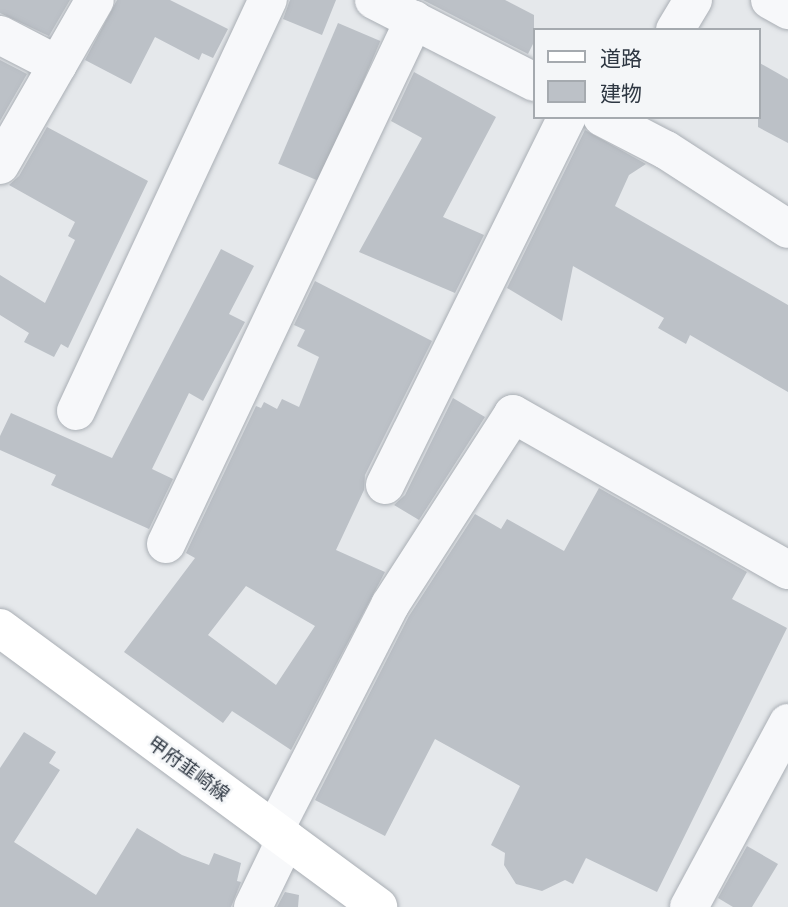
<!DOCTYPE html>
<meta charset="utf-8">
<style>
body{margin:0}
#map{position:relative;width:788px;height:907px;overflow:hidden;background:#e5e8eb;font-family:Barlow,"Noto Sans JP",sans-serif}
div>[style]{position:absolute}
.building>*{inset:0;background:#bcc1c7;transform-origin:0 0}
.roads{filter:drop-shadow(0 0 2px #aaafb5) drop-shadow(0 0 2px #aaafb5)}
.minor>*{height:38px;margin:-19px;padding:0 19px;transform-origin:19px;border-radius:19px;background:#f7f8fa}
.major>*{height:38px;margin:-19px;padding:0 19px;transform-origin:19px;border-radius:19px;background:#fff}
span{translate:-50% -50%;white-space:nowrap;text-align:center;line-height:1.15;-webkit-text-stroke:5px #f4f6f8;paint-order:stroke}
.street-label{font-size:19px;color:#2e3742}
.legend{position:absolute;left:533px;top:28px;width:228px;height:91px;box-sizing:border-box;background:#f4f6f8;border:2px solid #a5aaaf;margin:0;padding:9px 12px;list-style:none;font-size:21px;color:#2e3742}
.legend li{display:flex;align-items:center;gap:14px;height:35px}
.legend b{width:35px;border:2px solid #a5aaaf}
</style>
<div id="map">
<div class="building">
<i style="clip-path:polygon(0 0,70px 0,49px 36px,0 13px)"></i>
<i style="clip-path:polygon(117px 0,170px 0,228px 29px,213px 58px,202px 53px,199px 60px,155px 37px,131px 84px,85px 60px)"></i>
<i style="clip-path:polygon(290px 0,336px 0,322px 35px,283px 19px)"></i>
<i style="clip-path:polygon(423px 0,505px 0,534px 15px,534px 42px,528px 54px)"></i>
<i style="left:338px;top:23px;width:46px;height:153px;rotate:23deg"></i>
<i style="clip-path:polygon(0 60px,27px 74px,0 121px)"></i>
<i style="clip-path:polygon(758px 62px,788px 79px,788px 143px,758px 127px)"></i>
<i style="clip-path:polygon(414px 72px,496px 117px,443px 217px,484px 235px,455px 293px,359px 252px,422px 138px,391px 121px)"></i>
<i style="clip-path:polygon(47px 127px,148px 181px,68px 348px,61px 344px,54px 357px,24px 342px,29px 333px,0 315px,0 275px,45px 303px,75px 240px,68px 236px,75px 222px,9px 185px,19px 176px)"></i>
<i style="clip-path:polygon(585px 130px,646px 164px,629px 175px,615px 206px,788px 305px,788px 392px,690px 335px,686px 344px,658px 328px,664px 318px,573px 266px,562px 321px,507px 288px)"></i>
<i style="clip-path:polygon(221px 249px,254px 266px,229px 314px,245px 322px,203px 401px,189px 393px,152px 469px,173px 479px,149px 529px,51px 485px,56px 475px,0 450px,0 436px,11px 413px,112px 458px)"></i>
<i style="clip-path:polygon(evenodd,315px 281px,432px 341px,365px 475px,364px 490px,336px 550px,385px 572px,291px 750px,232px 711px,223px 723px,124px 652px,195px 558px,186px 553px,256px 406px,261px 408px,264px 402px,277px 409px,282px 399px,299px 407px,319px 357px,297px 346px,305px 330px,294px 325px,315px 281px,246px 586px,315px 626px,276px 685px,208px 635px,246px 586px)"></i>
<i style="clip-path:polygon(453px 398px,485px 417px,419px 520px,394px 505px,405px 495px)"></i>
<i style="clip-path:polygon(599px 488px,747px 572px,732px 599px,787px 628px,657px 892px,586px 858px,573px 884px,565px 880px,542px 891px,516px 884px,504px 865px,505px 853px,491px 845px,520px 786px,435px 739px,385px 836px,315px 800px,409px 616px,475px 514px,501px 529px,507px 519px,564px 551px)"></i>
<i style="clip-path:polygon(24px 732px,56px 752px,49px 763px,60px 770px,14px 842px,96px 895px,137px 828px,182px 855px,209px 865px,214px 853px,241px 863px,237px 881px,241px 882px,231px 907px,0 907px,0 768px)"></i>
<i style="clip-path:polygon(747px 846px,778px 864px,752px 907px,733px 907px,718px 898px)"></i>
<i style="clip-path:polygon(285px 892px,299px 895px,298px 907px,277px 907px)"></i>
</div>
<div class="roads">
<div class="minor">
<i style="left:374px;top:0;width:180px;rotate:27.1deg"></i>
<i style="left:770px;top:0;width:21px;rotate:29deg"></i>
<i style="left:675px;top:30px;width:35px;rotate:-59deg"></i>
<i style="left:0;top:35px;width:65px;rotate:27.3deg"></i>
<i style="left:602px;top:117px;width:72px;rotate:27.3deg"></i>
<i style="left:666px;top:150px;width:145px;rotate:32.9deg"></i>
<i style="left:0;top:165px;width:190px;rotate:-60.1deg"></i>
<i style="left:76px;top:411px;width:454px;rotate:-65deg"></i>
<i style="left:385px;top:485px;width:411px;rotate:-63.7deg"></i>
<i style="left:166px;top:544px;width:580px;rotate:-64.67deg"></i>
<i style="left:274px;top:831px;width:254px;rotate:-62.8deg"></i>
<i style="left:390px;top:605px;width:227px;rotate:-57.2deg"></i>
<i style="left:513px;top:414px;width:316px;rotate:29.6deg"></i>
<i style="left:253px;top:907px;width:76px;rotate:-64.1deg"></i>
<i style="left:689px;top:907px;width:209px;rotate:-61.7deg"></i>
</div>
<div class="major">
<i style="left:0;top:628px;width:470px;rotate:36.4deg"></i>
</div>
</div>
<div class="street-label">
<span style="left:189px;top:768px;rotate:36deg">甲府韮崎線</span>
</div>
<ul class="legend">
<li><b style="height:9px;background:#fff"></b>道路</li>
<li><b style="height:19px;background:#bcc1c7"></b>建物</li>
</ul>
</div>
